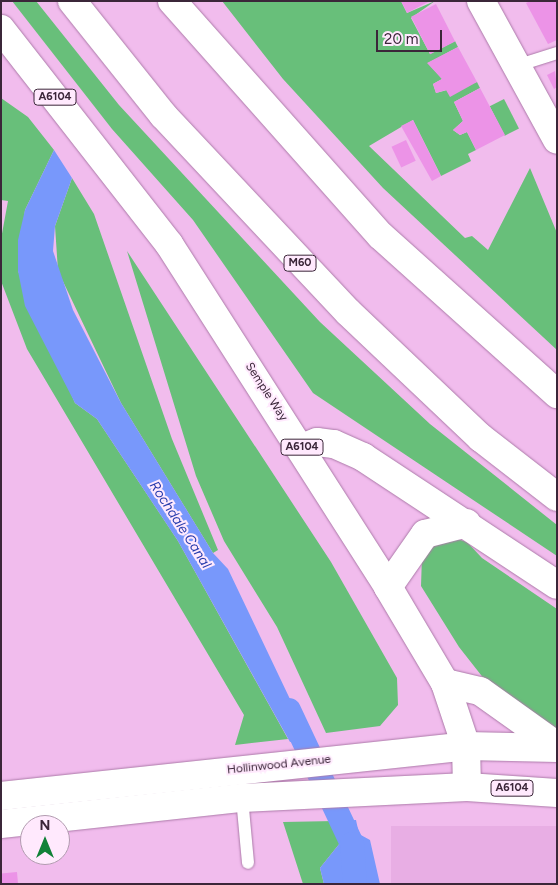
<!DOCTYPE html>
<style>
body{margin:0}
#map{position:relative;width:558px;height:885px;overflow:hidden;background:#f1bced;font-family:Figtree,sans-serif}
div>[style]{position:absolute}
.built>*{inset:0;background:#e8aee4;transform-origin:0 0}
.green>*{inset:0;background:#68bf7a;transform-origin:0 0}
.water>*{inset:0;background:#7898fb}
.canal>*{height:24px;margin:-12px;padding:0 12px;transform-origin:12px;border-radius:12px;background:#7898fb}
.building>*{inset:0;background:#ec93e7;transform-origin:0 0}
.roads{filter:drop-shadow(0 0 1px #ac7aa9) drop-shadow(0 0 1px #ac7aa9)}
.lane>*{height:12px;margin:-6px;padding:0 6px;transform-origin:6px;border-radius:6px;background:#fff}
.secondary>*{height:28px;margin:-14px;padding:0 14px;transform-origin:14px;border-radius:14px;background:#fff}
.primary>*{height:28px;margin:-14px;padding:0 14px;transform-origin:14px;border-radius:14px;background:#fff}
.highway>*{height:28px;margin:-14px;padding:0 14px;transform-origin:14px;border-radius:14px;background:#fff}
span{translate:-50% -50%;white-space:nowrap;text-align:center;line-height:1.15;-webkit-text-stroke:4px #ffe9fd;paint-order:stroke}
.shield-label span{padding:1px 4px;background:#ffe9fd;border:1px solid;border-radius:4px;-webkit-text-stroke-width:0}
.shield-label{font-size:11px;color:#3b2639;font-weight:700}
.street-label{font-size:12px;color:#3b2639}
.water-label{font-size:14px;color:#283cad;font-style:italic}
.frame{position:absolute;inset:0;border:2px solid #3b2639;pointer-events:none}
.north{position:absolute;left:20px;top:815px;width:50px;height:50px;box-sizing:border-box;background:#ffe9fd;border:1px solid #b19baf;border-radius:50%;rotate:0deg;font-size:14px;font-weight:700;line-height:20px;text-align:center;color:#3b2639}
.north::after{content:'';display:block;margin:auto;width:18px;height:22px;background:#118138;clip-path:polygon(50% 0,100% 100%,50% 72%,0 100%)}
.scale{position:absolute;left:376px;top:30px;width:66px;height:22px;box-sizing:border-box;border:2px solid #3b2639;border-top:0;padding-left:6px;font-size:15px;line-height:18px;white-space:nowrap;color:#3b2639;-webkit-text-stroke:4px #ffe9fd;paint-order:stroke}
</style>
<div id="map">
<div class="built">
<i style="left:557px;top:826px;width:58px;height:166px;rotate:90deg"></i>
</div>
<div class="green">
<i style="clip-path:polygon(12px 1px,36px 1px,119px 105px,320px 322px,430px 424px,557px 525px,557px 556px,313px 393px,193px 220px,112px 129px)"></i>
<i style="clip-path:polygon(222px 1px,401px 1px,407px 13px,435px 1px,411px 18px,430px 54px,455px 41px,458px 47px,428px 63px,442px 79px,433px 84px,436px 93px,477px 82px,480px 88px,454px 102px,463px 121px,453px 130px,460px 135px,467px 132px,476px 150px,468px 154px,471px 161px,441px 176px,413px 120px,369px 146px,465px 238px,472px 236px,488px 250px,530px 168px,557px 233px,557px 350px,383px 188px,283px 79px)"></i>
<i style="clip-path:polygon(1px 98px,28px 117px,54px 150px,25px 210px,18px 271px,75px 403px,97px 419px,178px 541px,288px 739px,235px 745px,244px 715px,27px 349px,1px 281px,1px 239px,8px 201px,1px 200px)"></i>
<i style="left:504px;top:99px;width:33px;height:16px;rotate:63deg"></i>
<i style="clip-path:polygon(72px 178px,94px 214px,172px 439px,218px 550px,213px 553px,121px 403px,58px 271px,55px 226px)"></i>
<i style="clip-path:polygon(127px 251px,331px 562px,397px 678px,398px 705px,380px 726px,326px 733px,277px 627px,224px 541px,196px 476px)"></i>
<i style="clip-path:polygon(454px 538px,467px 542px,482px 558px,557px 609px,557px 729px,519px 710px,492px 689px,459px 647px,421px 586px,422px 556px,430px 545px)"></i>
<i style="clip-path:polygon(335px 821px,340px 843px,320px 868px,324px 884px,303px 884px,283px 822px)"></i>
</div>
<div class="water">
<i style="clip-path:polygon(54px 150px,72px 178px,55px 226px,53px 251px,73px 310px,121px 403px,213px 553px,228px 569px,309px 739px,290px 742px,178px 541px,97px 419px,75px 403px,25px 306px,18px 271px,18px 240px,25px 210px)"></i>
<i style="clip-path:polygon(356px 820px,359px 834px,370px 840px,380px 884px,324px 884px,320px 868px,340px 843px,335px 821px)"></i>
</div>
<div class="canal">
<i style="left:289px;top:710px;width:148px;rotate:64.8deg"></i>
<i style="left:352px;top:844px;width:40px;rotate:85.7deg"></i>
</div>
<div class="building">
<i style="clip-path:polygon(401px 1px,430px 1px,407px 13px)"></i>
<i style="clip-path:polygon(530px 1px,557px 1px,557px 40px,548px 44px,526px 3px)"></i>
<i style="left:436px;top:4px;width:42px;height:28px;rotate:63deg"></i>
<i style="clip-path:polygon(458px 47px,477px 82px,450px 97px,446px 90px,436px 93px,433px 84px,442px 79px,427px 63px)"></i>
<i style="clip-path:polygon(555px 71px,557px 87px,554px 89px,547px 75px)"></i>
<i style="clip-path:polygon(480px 88px,505px 135px,476px 150px,467px 132px,460px 135px,453px 130px,463px 121px,454px 102px)"></i>
<i style="clip-path:polygon(413px 120px,441px 176px,432px 181px,401px 126px)"></i>
<i style="left:406px;top:140px;width:23px;height:16px;rotate:65deg"></i>
<i style="left:17px;top:872px;width:12px;height:16px;rotate:85deg"></i>
</div>
<div class="roads">
<div class="lane">
<i style="left:516px;top:66px;width:43px;rotate:-17.6deg"></i>
<i style="left:242px;top:798px;width:65px;rotate:84.7deg"></i>
</div>
<div class="secondary">
<i style="left:481px;top:1px;width:158px;rotate:61.3deg"></i>
</div>
<div class="primary">
<i style="left:1px;top:796px;width:468px;rotate:-6.1deg"></i>
<i style="left:1px;top:824px;width:242px;rotate:-6.2deg"></i>
<i style="left:242px;top:798px;width:225px;rotate:-2.8deg"></i>
</div>
<div class="highway">
<i style="left:72px;top:1px;width:146px;rotate:51.4deg"></i>
<i style="left:163px;top:115px;width:270px;rotate:46.8deg"></i>
<i style="left:348px;top:312px;width:183px;rotate:43.5deg"></i>
<i style="left:481px;top:438px;width:96px;rotate:37.8deg"></i>
<i style="left:172px;top:1px;width:314px;rotate:48.4deg"></i>
<i style="left:381px;top:236px;width:237px;rotate:41.9deg"></i>
<i style="left:1px;top:29px;width:273px;rotate:52deg"></i>
<i style="left:169px;top:244px;width:407px;rotate:57.4deg"></i>
<i style="left:388px;top:587px;width:112px;rotate:59.3deg"></i>
<i style="left:445px;top:683px;width:66px;rotate:71.6deg"></i>
<i style="left:466px;top:746px;width:41px;rotate:88.6deg"></i>
<i style="left:467px;top:787px;width:90px;rotate:3.8deg"></i>
<i style="left:302px;top:448px;width:16px;rotate:-22deg"></i>
<i style="left:317px;top:442px;width:17px;rotate:7deg"></i>
<i style="left:334px;top:444px;width:32px;rotate:24deg"></i>
<i style="left:363px;top:457px;width:232px;rotate:33.4deg"></i>
<i style="left:388px;top:587px;width:65px;rotate:-55.1deg"></i>
<i style="left:425px;top:534px;width:43px;rotate:-14.7deg"></i>
<i style="left:445px;top:683px;width:36px;rotate:13deg"></i>
<i style="left:480px;top:691px;width:95px;rotate:35.5deg"></i>
<i style="left:466px;top:746px;width:91px;rotate:1.3deg"></i>
</div>
</div>
<div class="shield-label">
<span style="left:55px;top:97px">A6104</span>
<span style="left:300px;top:263px">M60</span>
<span style="left:302px;top:447px">A6104</span>
<span style="left:512px;top:788px">A6104</span>
</div>
<div class="street-label">
<span style="left:266px;top:392px;rotate:57deg">Semple Way</span>
<span style="left:279px;top:765px;rotate:-6deg">Hollinwood Avenue</span>
</div>
<div class="water-label">
<span style="left:180px;top:525px;rotate:57deg">Rochdale Canal</span>
</div>
<div class="frame"></div>
<div class="north">N</div>
<div class="scale">20 m</div>
</div>
